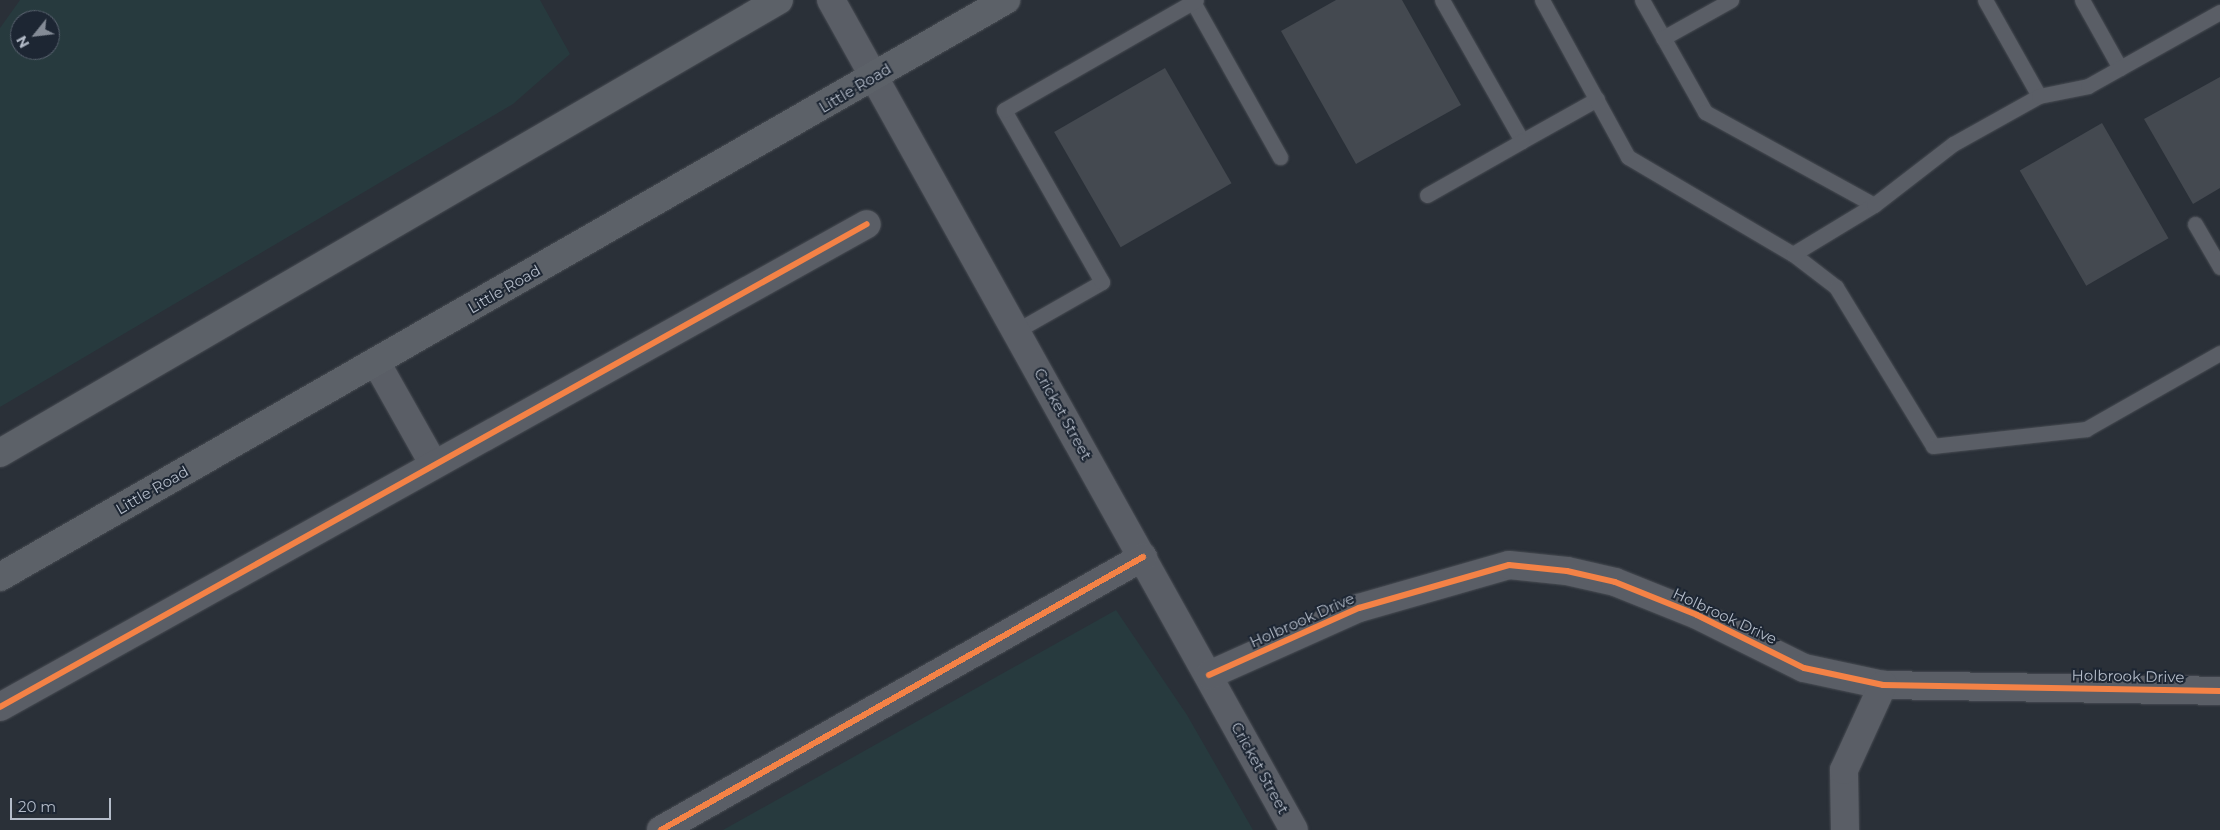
<!DOCTYPE html>
<style>
body{margin:0}
#map{position:relative;width:2220px;height:830px;overflow:hidden;background:#2a3038;font-family:Montserrat,sans-serif}
div>[style]{position:absolute}
.green>*{inset:0;background:#273a3e}
.building>*{inset:0;background:#444950;transform-origin:0 0}
.roads{filter:drop-shadow(0 0 1px #484c53) drop-shadow(0 0 1px #484c53)}
.service>*{height:15px;margin:-7.5px;padding:0 7.5px;transform-origin:7.5px;border-radius:7.5px;background:#5a5e66}
.minor>*{height:28px;margin:-14px;padding:0 14px;transform-origin:14px;border-radius:14px;background:#5a5e66}
.primary>*{height:28px;margin:-14px;padding:0 14px;transform-origin:14px;border-radius:14px;background:#5c6168}
.cycleway>*{height:6px;margin:-3px;padding:0 3px;transform-origin:3px;border-radius:3px;background:#f48246}
span{translate:-50% -50%;white-space:nowrap;text-align:center;line-height:1.15;-webkit-text-stroke:4px #1d2633;paint-order:stroke}
.street-label{font-size:15px;color:#b4bcc9}
.north{position:absolute;left:10px;top:10px;width:50px;height:50px;box-sizing:border-box;background:#1d2633;border:1px solid #59626f;border-radius:50%;rotate:241deg;font-size:14px;font-weight:700;line-height:20px;text-align:center;color:#b4bcc9}
.north::after{content:'';display:block;margin:auto;width:18px;height:22px;background:#848b96;clip-path:polygon(50% 0,100% 100%,50% 72%,0 100%)}
.scale{position:absolute;left:10px;top:798px;width:101px;height:22px;box-sizing:border-box;border:2px solid #b4bcc9;border-top:0;padding-left:6px;font-size:15px;line-height:18px;white-space:nowrap;color:#b4bcc9;-webkit-text-stroke:4px #1d2633;paint-order:stroke}
</style>
<div id="map">
<div class="green">
<i style="clip-path:polygon(evenodd,20px 0,540px 0,570px 54px,513px 104px,0 407px,0 28px,20px 0,20px 20px,50px 20px,50px 50px,20px 50px,20px 20px)"></i>
<i style="clip-path:polygon(1116px 610px,1187px 715px,1253px 830px,723px 830px)"></i>
</div>
<div class="building">
<i style="clip-path:polygon(1336px 0,1402px 0,1461px 105px,1356px 164px,1281px 31px)"></i>
<i style="left:1165px;top:68px;width:133px;height:128px;rotate:60deg"></i>
<i style="clip-path:polygon(2220px 77px,2220px 188px,2193px 204px,2144px 119px)"></i>
<i style="left:2102px;top:123px;width:133px;height:95px;rotate:60deg"></i>
</div>
<div class="roads">
<div class="service">
<i style="left:1442px;top:0;width:162px;rotate:60.4deg"></i>
<i style="left:1522px;top:141px;width:86px;rotate:-29.2deg"></i>
<i style="left:1542px;top:0;width:179px;rotate:61.3deg"></i>
<i style="left:1628px;top:157px;width:191px;rotate:30.5deg"></i>
<i style="left:1793px;top:254px;width:54px;rotate:37.5deg"></i>
<i style="left:1836px;top:287px;width:186px;rotate:58.6deg"></i>
<i style="left:1933px;top:446px;width:154px;rotate:-6.3deg"></i>
<i style="left:2086px;top:429px;width:154px;rotate:-29.6deg"></i>
<i style="left:1642px;top:0;width:129px;rotate:60.6deg"></i>
<i style="left:1705px;top:112px;width:193px;rotate:28.8deg"></i>
<i style="left:1985px;top:0;width:110px;rotate:60.6deg"></i>
<i style="left:2082px;top:0;width:78px;rotate:60.8deg"></i>
<i style="left:1193px;top:2px;width:178px;rotate:60.7deg"></i>
<i style="left:1663px;top:38px;width:78px;rotate:-29.2deg"></i>
<i style="left:1427px;top:195px;width:109px;rotate:-29.6deg"></i>
<i style="left:2195px;top:224px;width:50px;rotate:59.8deg"></i>
<i style="left:1793px;top:254px;width:95px;rotate:-31.2deg"></i>
<i style="left:1874px;top:205px;width:100px;rotate:-37.7deg"></i>
<i style="left:1953px;top:144px;width:98px;rotate:-29.2deg"></i>
<i style="left:2039px;top:96px;width:50px;rotate:-11.5deg"></i>
<i style="left:2088px;top:86px;width:151px;rotate:-29.3deg"></i>
<i style="left:1016px;top:331px;width:99px;rotate:-29.7deg"></i>
<i style="left:1102px;top:282px;width:198px;rotate:-119.7deg"></i>
<i style="left:1004px;top:110px;width:221px;rotate:-29.8deg"></i>
</div>
<div class="minor">
<i style="left:831px;top:0;width:950px;rotate:60.85deg"></i>
<i style="left:376px;top:362px;width:118px;rotate:60.6deg"></i>
<i style="left:1209px;top:675px;width:164px;rotate:-24.1deg"></i>
<i style="left:1359px;top:608px;width:156px;rotate:-16deg"></i>
<i style="left:1509px;top:565px;width:58px;rotate:5.9deg"></i>
<i style="left:1567px;top:571px;width:49px;rotate:12.9deg"></i>
<i style="left:1615px;top:582px;width:88px;rotate:21.9deg"></i>
<i style="left:1697px;top:615px;width:119px;rotate:26.4deg"></i>
<i style="left:1804px;top:668px;width:81px;rotate:12.1deg"></i>
<i style="left:1883px;top:685px;width:337px;rotate:1deg"></i>
<i style="left:0;top:707px;width:992px;rotate:-29.12deg"></i>
<i style="left:661px;top:830px;width:554px;rotate:-29.53deg"></i>
<i style="left:1845px;top:830px;width:60px;rotate:-91deg"></i>
<i style="left:1844px;top:770px;width:94px;rotate:-65.4deg"></i>
</div>
<div class="primary">
<i style="left:0;top:453px;width:901px;rotate:-30.18deg"></i>
<i style="left:0;top:577px;width:1160px;rotate:-29.84deg"></i>
</div>
</div>
<div class="cycleway">
<i style="left:1209px;top:675px;width:164px;rotate:-24.1deg"></i>
<i style="left:1359px;top:608px;width:156px;rotate:-16deg"></i>
<i style="left:1509px;top:565px;width:58px;rotate:5.9deg"></i>
<i style="left:1567px;top:571px;width:49px;rotate:12.9deg"></i>
<i style="left:1615px;top:582px;width:88px;rotate:21.9deg"></i>
<i style="left:1697px;top:615px;width:119px;rotate:26.4deg"></i>
<i style="left:1804px;top:668px;width:81px;rotate:12.1deg"></i>
<i style="left:1883px;top:685px;width:337px;rotate:1deg"></i>
<i style="left:0;top:707px;width:992px;rotate:-29.12deg"></i>
<i style="left:661px;top:830px;width:554px;rotate:-29.53deg"></i>
</div>
<div class="street-label">
<span style="left:855px;top:88px;rotate:-31deg">Little Road</span>
<span style="left:504px;top:289px;rotate:-30deg">Little Road</span>
<span style="left:1063px;top:414px;rotate:61deg">Cricket Street</span>
<span style="left:152px;top:490px;rotate:-30deg">Little Road</span>
<span style="left:1725px;top:616px;rotate:25deg">Holbrook Drive</span>
<span style="left:1302px;top:620px;rotate:-24deg">Holbrook Drive</span>
<span style="left:2128px;top:676px;rotate:1deg">Holbrook Drive</span>
<span style="left:1260px;top:768px;rotate:61deg">Cricket Street</span>
</div>
<div class="north">N</div>
<div class="scale">20 m</div>
</div>
